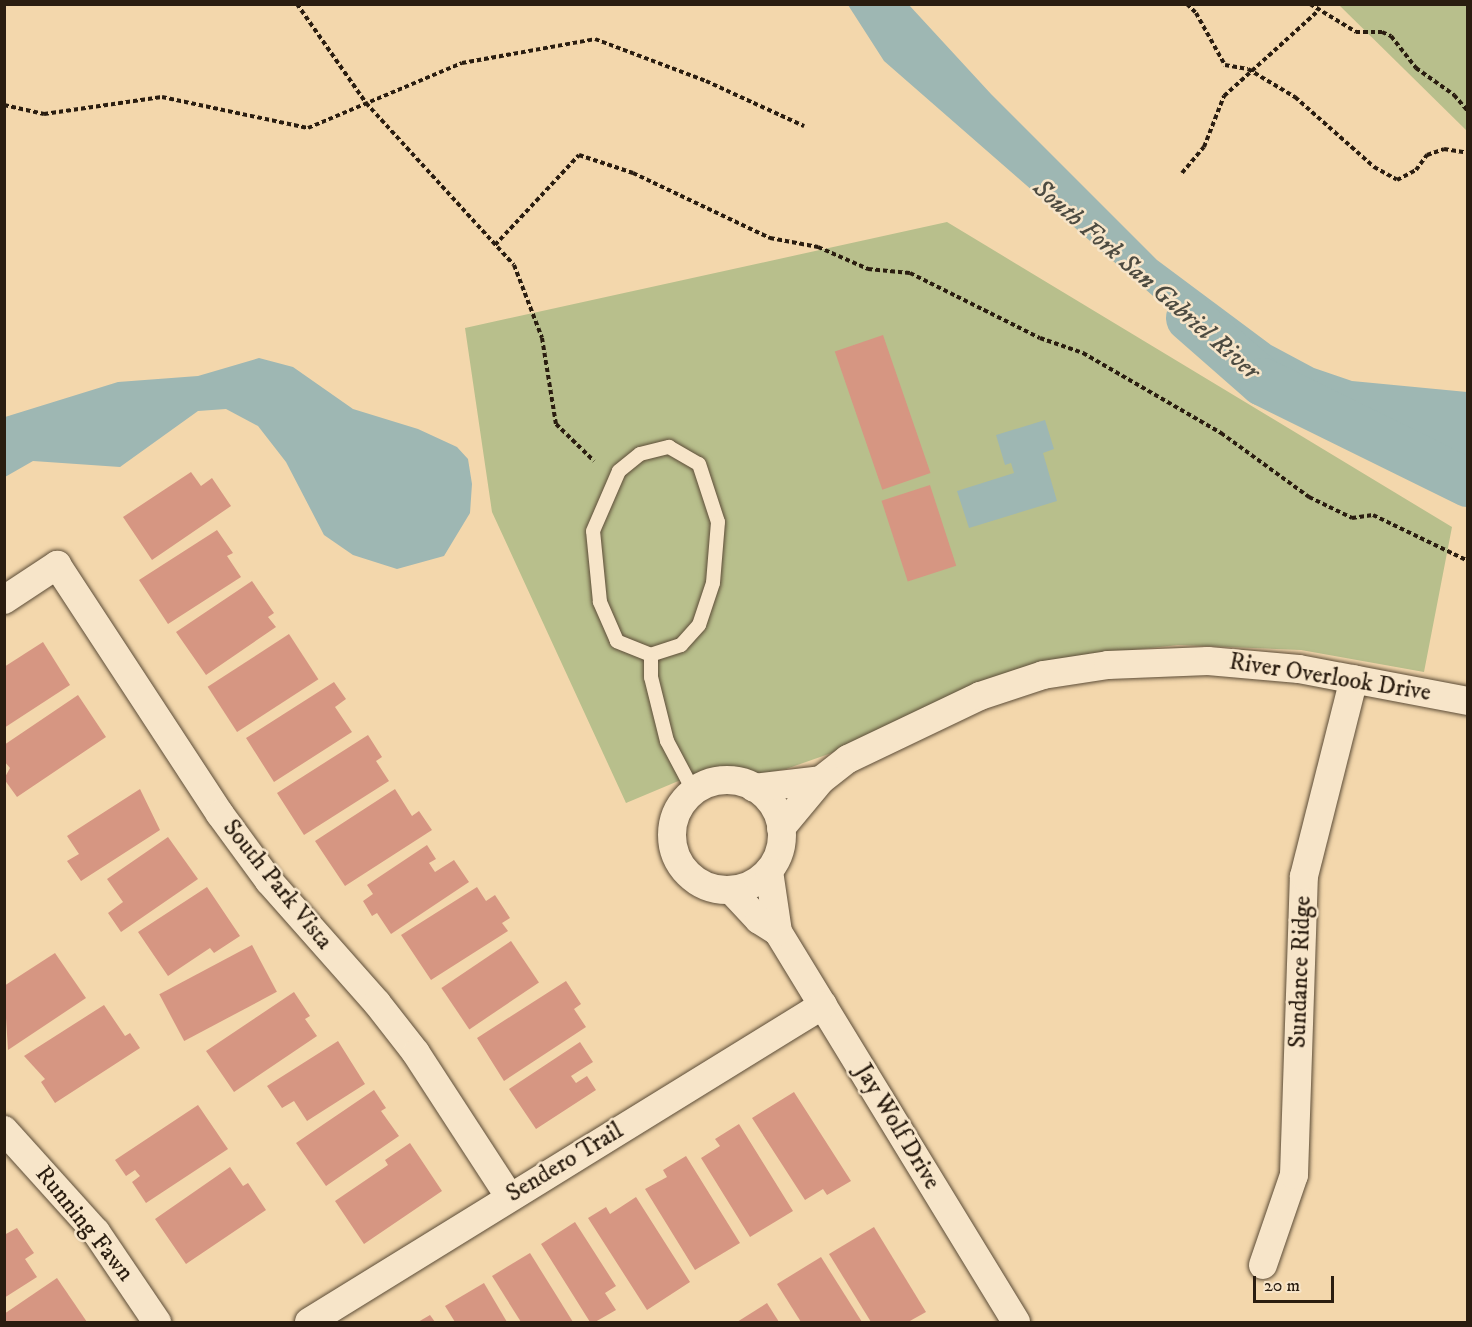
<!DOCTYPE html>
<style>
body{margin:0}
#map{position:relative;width:1472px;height:1327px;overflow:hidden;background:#f3d7ac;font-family:"IM FELL DW Pica",serif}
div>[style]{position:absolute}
.green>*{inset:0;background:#b8bf8c}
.water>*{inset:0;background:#9eb7b3}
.river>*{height:48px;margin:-24px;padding:0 24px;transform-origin:24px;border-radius:24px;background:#9eb7b3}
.building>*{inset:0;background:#d69682;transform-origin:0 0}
.path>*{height:4px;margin-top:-2px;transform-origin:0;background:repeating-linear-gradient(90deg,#2a1d10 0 4.5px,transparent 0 7.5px)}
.roads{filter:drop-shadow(0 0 2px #5c4c37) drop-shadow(0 0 2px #5c4c37)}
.service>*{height:14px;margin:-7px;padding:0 7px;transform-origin:7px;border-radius:7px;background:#f7e5c9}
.minor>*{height:28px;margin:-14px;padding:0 14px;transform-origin:14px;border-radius:14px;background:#f7e5c9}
.minor>.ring{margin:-14px;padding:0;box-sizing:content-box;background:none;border:28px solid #f7e5c9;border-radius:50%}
span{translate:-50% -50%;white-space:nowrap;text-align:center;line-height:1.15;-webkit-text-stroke:5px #f7e5c9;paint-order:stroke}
.street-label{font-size:24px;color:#2a1d10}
.water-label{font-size:26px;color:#4d4b41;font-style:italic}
.frame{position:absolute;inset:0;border:6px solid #2a1d10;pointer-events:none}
.scale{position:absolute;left:1253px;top:1276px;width:81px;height:27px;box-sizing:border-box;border:3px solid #2a1d10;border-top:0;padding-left:8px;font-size:18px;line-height:21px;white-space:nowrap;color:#2a1d10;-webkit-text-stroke:4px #f7e5c9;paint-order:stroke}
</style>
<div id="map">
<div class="green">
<i style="clip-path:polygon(1339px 5px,1467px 5px,1467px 131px)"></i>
<i style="clip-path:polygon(947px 222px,1452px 527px,1424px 672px,1301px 650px,1178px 645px,1096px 654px,1014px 670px,881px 728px,843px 749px,786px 769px,749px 776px,707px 769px,626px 803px,492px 512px,465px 328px)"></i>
</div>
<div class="water">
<i style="clip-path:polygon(848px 5px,909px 5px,991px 94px,1157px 260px,1271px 345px,1314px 368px,1352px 381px,1467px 392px,1467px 468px,1336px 426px,1286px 396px,1176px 316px,884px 61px)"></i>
<i style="clip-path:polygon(259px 358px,293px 367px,353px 409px,418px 429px,457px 447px,468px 459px,472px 484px,470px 513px,444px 556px,397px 569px,353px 555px,324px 535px,286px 462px,258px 426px,226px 409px,198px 411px,120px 467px,33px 461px,5px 477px,5px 417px,118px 382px,198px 376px)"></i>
<i style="clip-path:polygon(1045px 420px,1054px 449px,1043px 453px,1057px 501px,969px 528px,957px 491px,1014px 473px,1011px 463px,1005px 465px,996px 435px)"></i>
</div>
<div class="river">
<i style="left:1190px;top:318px;width:97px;rotate:41.2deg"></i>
<i style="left:1263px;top:382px;width:229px;rotate:26.2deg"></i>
</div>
<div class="building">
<i style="left:883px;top:335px;width:146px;height:51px;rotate:71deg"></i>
<i style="clip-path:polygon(191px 472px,201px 486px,212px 478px,231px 506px,152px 560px,123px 517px)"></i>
<i style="left:930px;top:485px;width:85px;height:51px;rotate:72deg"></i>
<i style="clip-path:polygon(217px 530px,233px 553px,227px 556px,241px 577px,168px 624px,139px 580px)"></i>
<i style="clip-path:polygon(252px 581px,274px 613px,268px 617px,276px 627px,206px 675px,176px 632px)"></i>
<i style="left:289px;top:634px;width:54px;height:97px;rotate:57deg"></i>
<i style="clip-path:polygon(43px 642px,70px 685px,4px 728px,4px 667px)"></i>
<i style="clip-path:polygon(334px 682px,346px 699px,335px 707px,352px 732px,274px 782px,246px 738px)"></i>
<i style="clip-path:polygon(78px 695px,106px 737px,17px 797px,4px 779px,10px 768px,4px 761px,4px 745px)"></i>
<i style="clip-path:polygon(368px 735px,382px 757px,376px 761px,389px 781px,304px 835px,277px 793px)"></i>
<i style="clip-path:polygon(140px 789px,160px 830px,81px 881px,67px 861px,79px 854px,67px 836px)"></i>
<i style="clip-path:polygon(395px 789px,412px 816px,419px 811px,432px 830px,345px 886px,315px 841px)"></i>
<i style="clip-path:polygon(168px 837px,198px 879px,121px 932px,108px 913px,123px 902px,107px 879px)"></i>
<i style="clip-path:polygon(427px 845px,436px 859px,429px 863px,435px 872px,454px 860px,469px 882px,391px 934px,377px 913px,372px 916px,363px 901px,373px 894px,367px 885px)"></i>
<i style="clip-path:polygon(207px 887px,240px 936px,214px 953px,210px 948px,168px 976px,138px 932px)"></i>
<i style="clip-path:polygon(477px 887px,486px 901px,495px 895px,510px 918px,502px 923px,508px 931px,431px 980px,401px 935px)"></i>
<i style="left:511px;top:941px;width:50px;height:84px;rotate:56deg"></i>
<i style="left:252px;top:945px;width:53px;height:105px;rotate:62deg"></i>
<i style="clip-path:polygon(55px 953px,86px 998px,8px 1050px,4px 986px)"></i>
<i style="clip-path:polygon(566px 981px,581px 1004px,574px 1009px,586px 1027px,504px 1081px,477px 1038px)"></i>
<i style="clip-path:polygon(294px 992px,310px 1016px,305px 1019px,317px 1036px,234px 1092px,206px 1051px)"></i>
<i style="clip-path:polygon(104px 1005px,125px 1036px,130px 1033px,140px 1048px,55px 1103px,41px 1082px,45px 1079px,24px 1056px)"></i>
<i style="clip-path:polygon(338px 1041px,365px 1084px,307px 1121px,294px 1101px,282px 1108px,267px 1086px)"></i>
<i style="clip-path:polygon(580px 1042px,593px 1062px,571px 1076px,576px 1083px,587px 1076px,596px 1090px,536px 1129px,509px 1089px)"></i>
<i style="clip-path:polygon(374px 1090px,386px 1108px,381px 1111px,399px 1136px,326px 1186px,296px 1143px)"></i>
<i style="clip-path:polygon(794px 1092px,851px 1181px,827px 1195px,823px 1189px,805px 1200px,752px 1118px)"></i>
<i style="clip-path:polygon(198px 1105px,228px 1149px,146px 1203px,132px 1182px,140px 1176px,135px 1170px,126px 1176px,115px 1160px)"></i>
<i style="clip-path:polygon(739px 1124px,793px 1211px,750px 1237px,701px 1158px,720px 1146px,715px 1139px)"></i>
<i style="clip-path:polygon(410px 1143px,442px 1191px,364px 1244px,335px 1201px,388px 1165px,385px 1160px)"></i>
<i style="clip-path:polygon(686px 1156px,740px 1243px,695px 1270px,645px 1189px,667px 1177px,663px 1170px)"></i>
<i style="clip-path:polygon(230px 1167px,243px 1186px,248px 1183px,266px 1210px,186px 1264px,155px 1219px)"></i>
<i style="clip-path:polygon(636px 1197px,690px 1282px,647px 1310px,588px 1218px,606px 1207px,610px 1214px)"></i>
<i style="clip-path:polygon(575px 1222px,616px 1286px,605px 1293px,616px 1310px,595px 1322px,590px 1322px,541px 1244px)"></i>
<i style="clip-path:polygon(874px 1227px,926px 1312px,908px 1322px,871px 1322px,829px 1254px)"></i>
<i style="clip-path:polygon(17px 1228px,34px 1253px,25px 1259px,37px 1277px,4px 1298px,4px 1235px)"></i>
<i style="clip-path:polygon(530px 1253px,573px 1322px,521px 1322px,492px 1276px)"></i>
<i style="clip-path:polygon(821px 1257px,862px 1322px,801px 1322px,777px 1284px)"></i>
<i style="clip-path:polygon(57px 1278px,87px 1322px,4px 1322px,4px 1314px)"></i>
<i style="clip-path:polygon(484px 1283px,507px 1322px,455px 1322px,445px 1306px)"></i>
<i style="clip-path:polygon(767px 1303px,779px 1322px,737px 1322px)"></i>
<i style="clip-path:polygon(430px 1315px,435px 1322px,418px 1322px)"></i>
</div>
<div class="path">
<i style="left:297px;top:4px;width:121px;rotate:55.1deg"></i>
<i style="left:366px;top:103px;width:219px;rotate:47.6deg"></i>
<i style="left:514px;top:265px;width:78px;rotate:69deg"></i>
<i style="left:542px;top:338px;width:87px;rotate:80.8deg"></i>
<i style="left:556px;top:424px;width:53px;rotate:44.2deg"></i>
<i style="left:1187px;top:4px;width:13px;rotate:45deg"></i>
<i style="left:1196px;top:13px;width:60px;rotate:60.9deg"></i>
<i style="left:1225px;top:65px;width:23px;rotate:10deg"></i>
<i style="left:1248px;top:69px;width:55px;rotate:30.8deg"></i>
<i style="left:1295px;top:97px;width:106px;rotate:41.5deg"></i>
<i style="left:1374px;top:167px;width:26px;rotate:29deg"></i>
<i style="left:1397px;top:180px;width:21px;rotate:-28deg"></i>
<i style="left:1416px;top:170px;width:19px;rotate:-54deg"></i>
<i style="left:1427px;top:155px;width:18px;rotate:-19deg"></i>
<i style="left:1444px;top:149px;width:24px;rotate:9deg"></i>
<i style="left:1310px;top:4px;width:54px;rotate:31.3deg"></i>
<i style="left:1356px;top:32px;width:26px"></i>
<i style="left:1382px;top:32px;width:10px;rotate:24deg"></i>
<i style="left:1391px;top:36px;width:41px;rotate:52deg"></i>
<i style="left:1416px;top:68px;width:47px;rotate:35.4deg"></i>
<i style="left:1454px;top:95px;width:21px;rotate:49deg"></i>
<i style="left:4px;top:105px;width:41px;rotate:12.7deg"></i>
<i style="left:44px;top:114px;width:119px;rotate:-8.2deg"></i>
<i style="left:162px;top:97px;width:149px;rotate:12deg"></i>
<i style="left:308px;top:128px;width:167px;rotate:-22.9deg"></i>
<i style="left:462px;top:63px;width:135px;rotate:-10.2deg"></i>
<i style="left:595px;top:39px;width:119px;rotate:20.7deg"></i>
<i style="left:706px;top:81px;width:108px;rotate:24.7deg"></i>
<i style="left:1182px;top:173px;width:34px;rotate:-50deg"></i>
<i style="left:1204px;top:147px;width:55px;rotate:-68.6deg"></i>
<i style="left:1224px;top:96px;width:127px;rotate:-42.1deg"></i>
<i style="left:495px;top:245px;width:123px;rotate:-47deg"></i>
<i style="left:579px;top:155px;width:57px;rotate:18.4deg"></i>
<i style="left:633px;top:173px;width:152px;rotate:25.4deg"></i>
<i style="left:770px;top:238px;width:49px;rotate:10.6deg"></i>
<i style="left:818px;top:247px;width:55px;rotate:23.7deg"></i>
<i style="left:868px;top:269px;width:42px;rotate:5.4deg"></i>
<i style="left:910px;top:273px;width:145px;rotate:26.6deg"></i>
<i style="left:1040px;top:338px;width:46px;rotate:19.2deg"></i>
<i style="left:1083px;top:353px;width:160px;rotate:30.1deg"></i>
<i style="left:1221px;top:433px;width:109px;rotate:36deg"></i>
<i style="left:1309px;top:497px;width:48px;rotate:26deg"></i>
<i style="left:1352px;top:518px;width:21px;rotate:-8deg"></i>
<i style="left:1373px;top:515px;width:106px;rotate:25.8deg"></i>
</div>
<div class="roads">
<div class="service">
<i style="left:669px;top:447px;width:34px;rotate:30deg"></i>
<i style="left:699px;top:464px;width:61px;rotate:71.9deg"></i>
<i style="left:718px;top:522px;width:61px;rotate:94.7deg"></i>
<i style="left:713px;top:583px;width:44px;rotate:108.4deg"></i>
<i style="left:699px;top:625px;width:27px;rotate:132deg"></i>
<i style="left:681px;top:645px;width:32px;rotate:162deg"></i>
<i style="left:651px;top:655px;width:37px;rotate:-158deg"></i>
<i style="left:617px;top:641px;width:43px;rotate:-113.6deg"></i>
<i style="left:600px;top:602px;width:71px;rotate:-95.6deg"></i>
<i style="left:593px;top:531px;width:65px;rotate:-66.6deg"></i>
<i style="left:619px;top:471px;width:27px;rotate:-39deg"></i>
<i style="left:640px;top:454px;width:30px;rotate:-14deg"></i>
<i style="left:651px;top:655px;width:22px;rotate:90deg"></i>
<i style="left:651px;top:677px;width:66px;rotate:76deg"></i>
<i style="left:667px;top:741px;width:58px;rotate:62.1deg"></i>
</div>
<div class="minor">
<i style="left:4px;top:600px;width:64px;rotate:-33.4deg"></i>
<i style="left:57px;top:565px;width:298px;rotate:56.8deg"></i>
<i style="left:220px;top:814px;width:83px;rotate:53.8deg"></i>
<i style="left:269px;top:881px;width:163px;rotate:48.5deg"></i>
<i style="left:377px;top:1003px;width:63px;rotate:52deg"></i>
<i style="left:416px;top:1053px;width:171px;rotate:57deg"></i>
<i class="ring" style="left:672px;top:780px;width:82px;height:82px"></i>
<i style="left:754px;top:788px;width:67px;rotate:-6.8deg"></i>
<i style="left:781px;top:828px;width:62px;rotate:-50.2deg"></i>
<i style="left:821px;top:780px;width:34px;rotate:-38deg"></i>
<i style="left:848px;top:759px;width:146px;rotate:-25.5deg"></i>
<i style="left:980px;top:696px;width:66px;rotate:-18.4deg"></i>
<i style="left:1043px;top:675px;width:66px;rotate:-8.7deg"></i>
<i style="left:1108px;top:665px;width:100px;rotate:-2.3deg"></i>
<i style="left:1208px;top:661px;width:91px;rotate:5deg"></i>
<i style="left:1299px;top:669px;width:172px;rotate:10.7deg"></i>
<i style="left:769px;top:871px;width:62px;rotate:81.6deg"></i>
<i style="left:778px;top:932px;width:457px;rotate:58.6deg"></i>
<i style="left:731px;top:890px;width:41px;rotate:47deg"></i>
<i style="left:759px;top:920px;width:22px;rotate:32deg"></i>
<i style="left:4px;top:1130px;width:137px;rotate:48deg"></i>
<i style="left:96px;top:1232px;width:109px;rotate:55.9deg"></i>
<i style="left:1263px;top:1265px;width:95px;rotate:-71deg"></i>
<i style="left:1294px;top:1175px;width:299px;rotate:-88.1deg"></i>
<i style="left:1304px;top:876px;width:203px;rotate:-75.8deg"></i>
<i style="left:309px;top:1322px;width:604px;rotate:-31.66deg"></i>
</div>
</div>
<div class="street-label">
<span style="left:1330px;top:678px;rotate:9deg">River Overlook Drive</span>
<span style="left:277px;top:885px;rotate:51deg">South Park Vista</span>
<span style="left:1301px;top:972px;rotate:-88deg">Sundance Ridge</span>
<span style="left:897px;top:1127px;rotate:59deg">Jay Wolf Drive</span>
<span style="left:565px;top:1163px;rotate:-31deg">Sendero Trail</span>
<span style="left:84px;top:1224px;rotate:51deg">Running Fawn</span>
</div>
<div class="water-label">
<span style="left:1146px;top:280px;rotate:41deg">South Fork San Gabriel River</span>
</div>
<div class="frame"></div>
<div class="scale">20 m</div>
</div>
